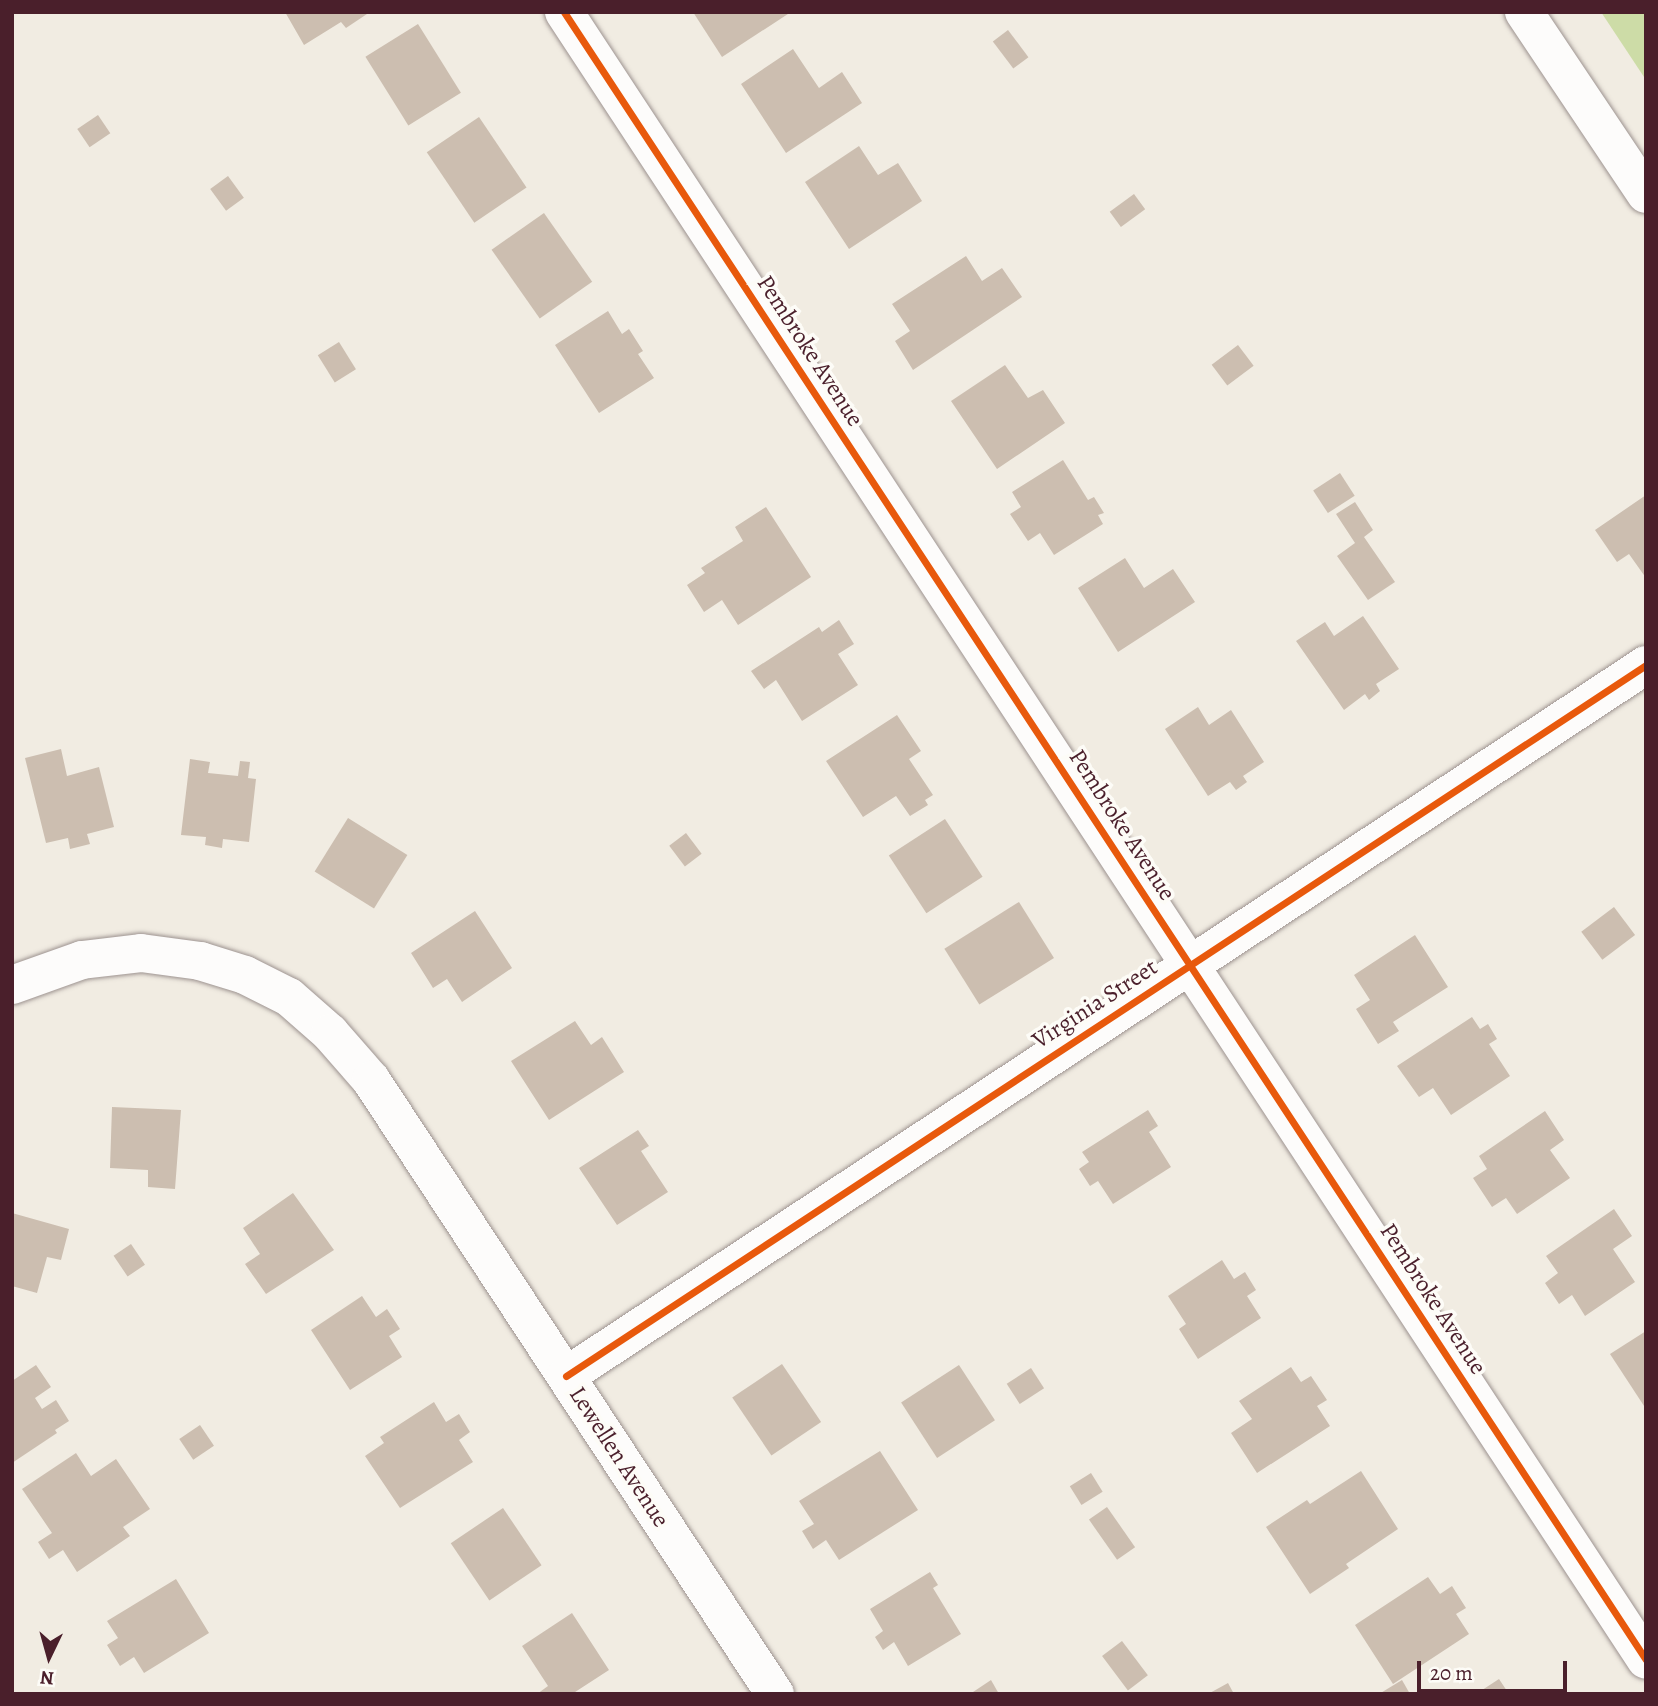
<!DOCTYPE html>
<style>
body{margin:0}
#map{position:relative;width:1658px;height:1706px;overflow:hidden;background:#f1ece2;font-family:Alegreya,serif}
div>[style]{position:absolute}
.green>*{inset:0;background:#cddca7}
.building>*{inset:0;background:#ccbeb0;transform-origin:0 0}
.roads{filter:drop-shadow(0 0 2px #9d9390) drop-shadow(0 0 2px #9d9390)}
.minor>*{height:38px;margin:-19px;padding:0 19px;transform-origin:19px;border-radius:19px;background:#fdfcfb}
.cycleway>*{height:7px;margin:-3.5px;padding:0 3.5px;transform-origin:3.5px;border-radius:3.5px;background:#e8590c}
span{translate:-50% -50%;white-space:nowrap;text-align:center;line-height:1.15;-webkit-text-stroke:7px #fdfcf7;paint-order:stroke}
.street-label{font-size:24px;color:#4a1f2b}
.frame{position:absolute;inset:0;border:14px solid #4a1f2b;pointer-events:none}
.north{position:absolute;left:14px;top:1622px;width:70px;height:70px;-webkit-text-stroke:5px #fdfcf7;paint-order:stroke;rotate:185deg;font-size:19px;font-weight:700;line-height:28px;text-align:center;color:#4a1f2b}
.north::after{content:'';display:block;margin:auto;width:24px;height:32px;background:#4a1f2b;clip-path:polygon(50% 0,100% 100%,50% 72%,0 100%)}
.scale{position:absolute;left:1417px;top:1661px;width:150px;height:32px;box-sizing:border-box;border:4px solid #4a1f2b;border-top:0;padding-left:9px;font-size:21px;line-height:24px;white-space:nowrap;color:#4a1f2b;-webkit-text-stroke:5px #fdfcf7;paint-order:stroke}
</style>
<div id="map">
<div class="green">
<i style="clip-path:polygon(1601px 12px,1646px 12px,1646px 80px)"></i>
</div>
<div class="building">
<i style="clip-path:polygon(285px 12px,370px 12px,346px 28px,341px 22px,304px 45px)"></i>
<i style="clip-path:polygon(693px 12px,791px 12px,722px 57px)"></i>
<i style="left:418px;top:24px;width:81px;height:62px;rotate:58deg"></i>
<i style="left:1008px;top:30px;width:34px;height:19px;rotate:53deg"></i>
<i style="clip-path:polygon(793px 49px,819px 88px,842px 72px,862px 103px,786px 153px,741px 84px)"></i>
<i style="left:98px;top:115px;width:22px;height:25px;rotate:56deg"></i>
<i style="left:479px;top:117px;width:85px;height:63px;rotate:56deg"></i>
<i style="clip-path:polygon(859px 146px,878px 175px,898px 163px,922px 201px,849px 249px,805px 182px)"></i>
<i style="left:228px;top:176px;width:27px;height:22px;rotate:54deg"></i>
<i style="left:1134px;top:194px;width:19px;height:30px;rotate:54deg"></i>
<i style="left:544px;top:213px;width:84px;height:64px;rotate:55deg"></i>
<i style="clip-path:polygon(966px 256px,982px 281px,1002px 268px,1022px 297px,913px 370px,895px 341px,910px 331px,892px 304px)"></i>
<i style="clip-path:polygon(608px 311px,622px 334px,629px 329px,643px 351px,638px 354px,654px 378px,599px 413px,555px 345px)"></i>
<i style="left:339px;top:342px;width:32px;height:25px;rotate:58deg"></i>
<i style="left:1238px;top:345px;width:26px;height:33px;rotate:53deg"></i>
<i style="clip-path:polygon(1005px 365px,1028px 398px,1043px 390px,1065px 423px,997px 469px,951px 401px)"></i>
<i style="clip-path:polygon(1063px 460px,1088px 500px,1094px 497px,1104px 513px,1098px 515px,1103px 524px,1054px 555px,1040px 533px,1028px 541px,1010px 514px,1021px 507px,1012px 492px)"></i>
<i style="left:1340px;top:473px;width:27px;height:32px;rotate:57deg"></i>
<i style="clip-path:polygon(1646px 495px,1646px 578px,1629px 554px,1617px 562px,1595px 530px)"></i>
<i style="clip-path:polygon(1355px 502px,1373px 530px,1364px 537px,1395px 582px,1368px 600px,1337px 556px,1355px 543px,1336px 514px)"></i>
<i style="clip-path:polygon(766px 507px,811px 577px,738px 625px,722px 600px,704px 612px,687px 585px,705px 573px,701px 568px,743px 541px,735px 527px)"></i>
<i style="clip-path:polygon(1125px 558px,1144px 588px,1173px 569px,1195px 602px,1118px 652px,1078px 588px)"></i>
<i style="clip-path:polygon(1363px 616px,1399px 669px,1376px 684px,1380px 691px,1369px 700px,1365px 694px,1344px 710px,1296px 641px,1325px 622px,1334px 636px)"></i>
<i style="clip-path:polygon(839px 620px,854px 644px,838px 654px,858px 685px,802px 721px,776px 680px,764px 689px,751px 671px,819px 627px,822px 632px)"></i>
<i style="clip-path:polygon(1198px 707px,1209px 725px,1231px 710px,1264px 762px,1243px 776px,1247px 782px,1236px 790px,1230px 782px,1208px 796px,1165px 729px)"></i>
<i style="clip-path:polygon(897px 715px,921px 751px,909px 759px,933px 795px,925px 800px,928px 805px,910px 816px,896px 796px,863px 817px,826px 761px)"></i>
<i style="clip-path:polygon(61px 749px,67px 776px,99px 767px,114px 827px,87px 834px,90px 844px,70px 849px,68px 838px,46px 843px,25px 758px)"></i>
<i style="clip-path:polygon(190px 759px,210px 762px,208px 773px,238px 776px,240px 761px,250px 762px,248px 778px,256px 779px,249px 842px,223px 839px,222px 848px,205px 845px,206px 837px,181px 835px)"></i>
<i style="left:348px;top:818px;width:70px;height:63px;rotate:32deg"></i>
<i style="left:945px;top:819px;width:69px;height:67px;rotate:57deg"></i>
<i style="left:686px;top:833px;width:26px;height:21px;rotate:53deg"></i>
<i style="left:1019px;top:902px;width:66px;height:88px;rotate:58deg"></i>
<i style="left:1614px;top:907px;width:35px;height:41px;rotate:53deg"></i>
<i style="clip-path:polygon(475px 911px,512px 968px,462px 1002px,447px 979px,433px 988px,411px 953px)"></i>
<i style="clip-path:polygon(1415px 935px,1448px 987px,1393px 1022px,1399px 1031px,1378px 1044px,1356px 1009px,1370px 1000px,1354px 975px)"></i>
<i style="clip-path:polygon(1472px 1017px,1480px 1029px,1488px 1024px,1497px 1039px,1489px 1044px,1510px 1076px,1451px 1115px,1433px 1088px,1419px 1097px,1397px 1066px)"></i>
<i style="clip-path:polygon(575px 1021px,591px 1045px,602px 1037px,624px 1072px,549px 1120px,511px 1061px)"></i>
<i style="clip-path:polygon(112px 1107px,181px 1110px,175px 1189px,148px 1187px,148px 1170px,110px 1168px)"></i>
<i style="clip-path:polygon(1148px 1110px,1158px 1126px,1149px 1132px,1171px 1167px,1113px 1204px,1098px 1181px,1090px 1186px,1079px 1169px,1089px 1162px,1082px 1152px)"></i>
<i style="clip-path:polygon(1545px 1111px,1564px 1140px,1550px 1150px,1570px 1178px,1517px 1214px,1506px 1198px,1492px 1207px,1473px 1178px,1487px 1169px,1479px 1156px)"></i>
<i style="clip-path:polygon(638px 1130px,649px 1146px,641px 1151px,668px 1192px,617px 1225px,579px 1168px)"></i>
<i style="clip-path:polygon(293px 1193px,334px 1250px,266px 1294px,245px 1264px,260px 1254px,243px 1228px)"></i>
<i style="clip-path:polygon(1614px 1209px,1632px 1236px,1613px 1249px,1635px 1282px,1585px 1316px,1572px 1295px,1559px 1304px,1545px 1283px,1558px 1273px,1546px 1256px)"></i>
<i style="clip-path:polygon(12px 1213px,69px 1229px,61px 1260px,47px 1257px,37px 1293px,12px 1286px)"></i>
<i style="left:131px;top:1244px;width:25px;height:21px;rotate:56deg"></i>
<i style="clip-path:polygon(1222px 1260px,1234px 1279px,1245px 1272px,1256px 1290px,1247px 1296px,1261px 1318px,1198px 1359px,1179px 1329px,1186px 1324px,1168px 1296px)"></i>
<i style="clip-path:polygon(362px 1296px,376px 1317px,387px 1309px,400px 1329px,389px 1336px,402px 1357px,350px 1390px,311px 1330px)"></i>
<i style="clip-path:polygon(1646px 1331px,1646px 1409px,1610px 1354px)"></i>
<i style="left:782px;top:1364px;width:70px;height:60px;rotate:56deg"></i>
<i style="clip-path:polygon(36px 1365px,51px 1387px,35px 1398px,42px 1409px,56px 1400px,69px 1421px,55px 1430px,57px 1433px,12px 1463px,12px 1381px)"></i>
<i style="left:959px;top:1365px;width:66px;height:69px;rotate:57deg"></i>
<i style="clip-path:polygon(1291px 1367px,1301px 1382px,1311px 1376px,1327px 1400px,1317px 1406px,1330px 1426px,1257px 1473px,1231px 1433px,1252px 1419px,1239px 1401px)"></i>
<i style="left:1031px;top:1368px;width:24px;height:29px;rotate:57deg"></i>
<i style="clip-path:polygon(434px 1402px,446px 1422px,459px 1414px,470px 1432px,459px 1440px,473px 1462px,400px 1508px,365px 1456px,384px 1443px,380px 1437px)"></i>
<i style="left:200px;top:1425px;width:25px;height:25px;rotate:56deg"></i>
<i style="clip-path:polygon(880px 1451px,918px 1510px,839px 1560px,826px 1540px,813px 1549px,802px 1531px,814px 1524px,799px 1501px)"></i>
<i style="clip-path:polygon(76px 1453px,91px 1476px,116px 1459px,150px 1509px,123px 1527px,130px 1536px,77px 1572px,63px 1550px,49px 1559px,38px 1542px,52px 1533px,22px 1489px)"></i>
<i style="clip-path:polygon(1361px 1471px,1398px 1529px,1346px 1564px,1349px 1568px,1310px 1594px,1266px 1527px,1307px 1500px,1310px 1504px)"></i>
<i style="left:1091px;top:1473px;width:22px;height:25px;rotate:58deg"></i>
<i style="left:1107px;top:1507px;width:49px;height:22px;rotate:55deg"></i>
<i style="left:503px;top:1508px;width:69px;height:63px;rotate:56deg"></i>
<i style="clip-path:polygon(930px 1572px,938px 1585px,933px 1588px,961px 1634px,908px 1666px,894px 1642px,883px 1650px,875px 1637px,883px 1631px,870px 1609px)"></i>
<i style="clip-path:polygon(1428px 1577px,1440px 1594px,1452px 1586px,1466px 1608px,1456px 1614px,1469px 1634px,1393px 1684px,1355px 1625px)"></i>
<i style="clip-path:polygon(176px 1579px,209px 1633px,144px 1673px,134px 1657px,120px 1666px,107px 1645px,118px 1638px,107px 1621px)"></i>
<i style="clip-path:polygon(572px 1613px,609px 1670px,572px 1694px,537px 1694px,548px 1686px,522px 1646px)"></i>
<i style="left:1122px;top:1641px;width:43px;height:25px;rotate:53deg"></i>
<i style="clip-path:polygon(1499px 1679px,1509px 1694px,1476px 1694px)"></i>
<i style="clip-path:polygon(991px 1680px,999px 1694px,970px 1694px)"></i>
<i style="clip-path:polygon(1402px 1680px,1410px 1694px,1379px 1694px)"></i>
<i style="clip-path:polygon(1228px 1683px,1234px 1694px,1208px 1694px)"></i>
</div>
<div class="roads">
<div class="minor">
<i style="left:564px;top:12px;width:1971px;rotate:56.71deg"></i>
<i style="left:1524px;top:12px;width:219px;rotate:56.2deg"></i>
<i style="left:12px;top:985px;width:74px;rotate:-19.7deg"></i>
<i style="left:82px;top:960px;width:59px;rotate:-6.8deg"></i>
<i style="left:141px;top:953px;width:60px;rotate:7.7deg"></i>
<i style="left:200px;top:961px;width:47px;rotate:17.3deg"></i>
<i style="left:245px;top:975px;width:49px;rotate:26.6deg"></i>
<i style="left:289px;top:997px;width:55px;rotate:41.3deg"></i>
<i style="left:330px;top:1033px;width:62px;rotate:48.9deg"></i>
<i style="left:371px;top:1080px;width:735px;rotate:56.66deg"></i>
<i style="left:566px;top:1376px;width:1293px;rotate:-33.36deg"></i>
</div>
</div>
<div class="cycleway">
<i style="left:564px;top:12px;width:1971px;rotate:56.71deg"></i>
<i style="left:566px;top:1376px;width:1293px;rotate:-33.36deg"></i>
</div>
<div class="street-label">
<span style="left:810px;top:351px;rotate:57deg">Pembroke Avenue</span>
<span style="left:1122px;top:825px;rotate:57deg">Pembroke Avenue</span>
<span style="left:1095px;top:1004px;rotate:-33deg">Virginia Street</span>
<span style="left:1433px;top:1299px;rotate:57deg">Pembroke Avenue</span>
<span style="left:619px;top:1457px;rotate:57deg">Lewellen Avenue</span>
</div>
<div class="frame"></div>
<div class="north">N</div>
<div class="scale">20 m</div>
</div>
